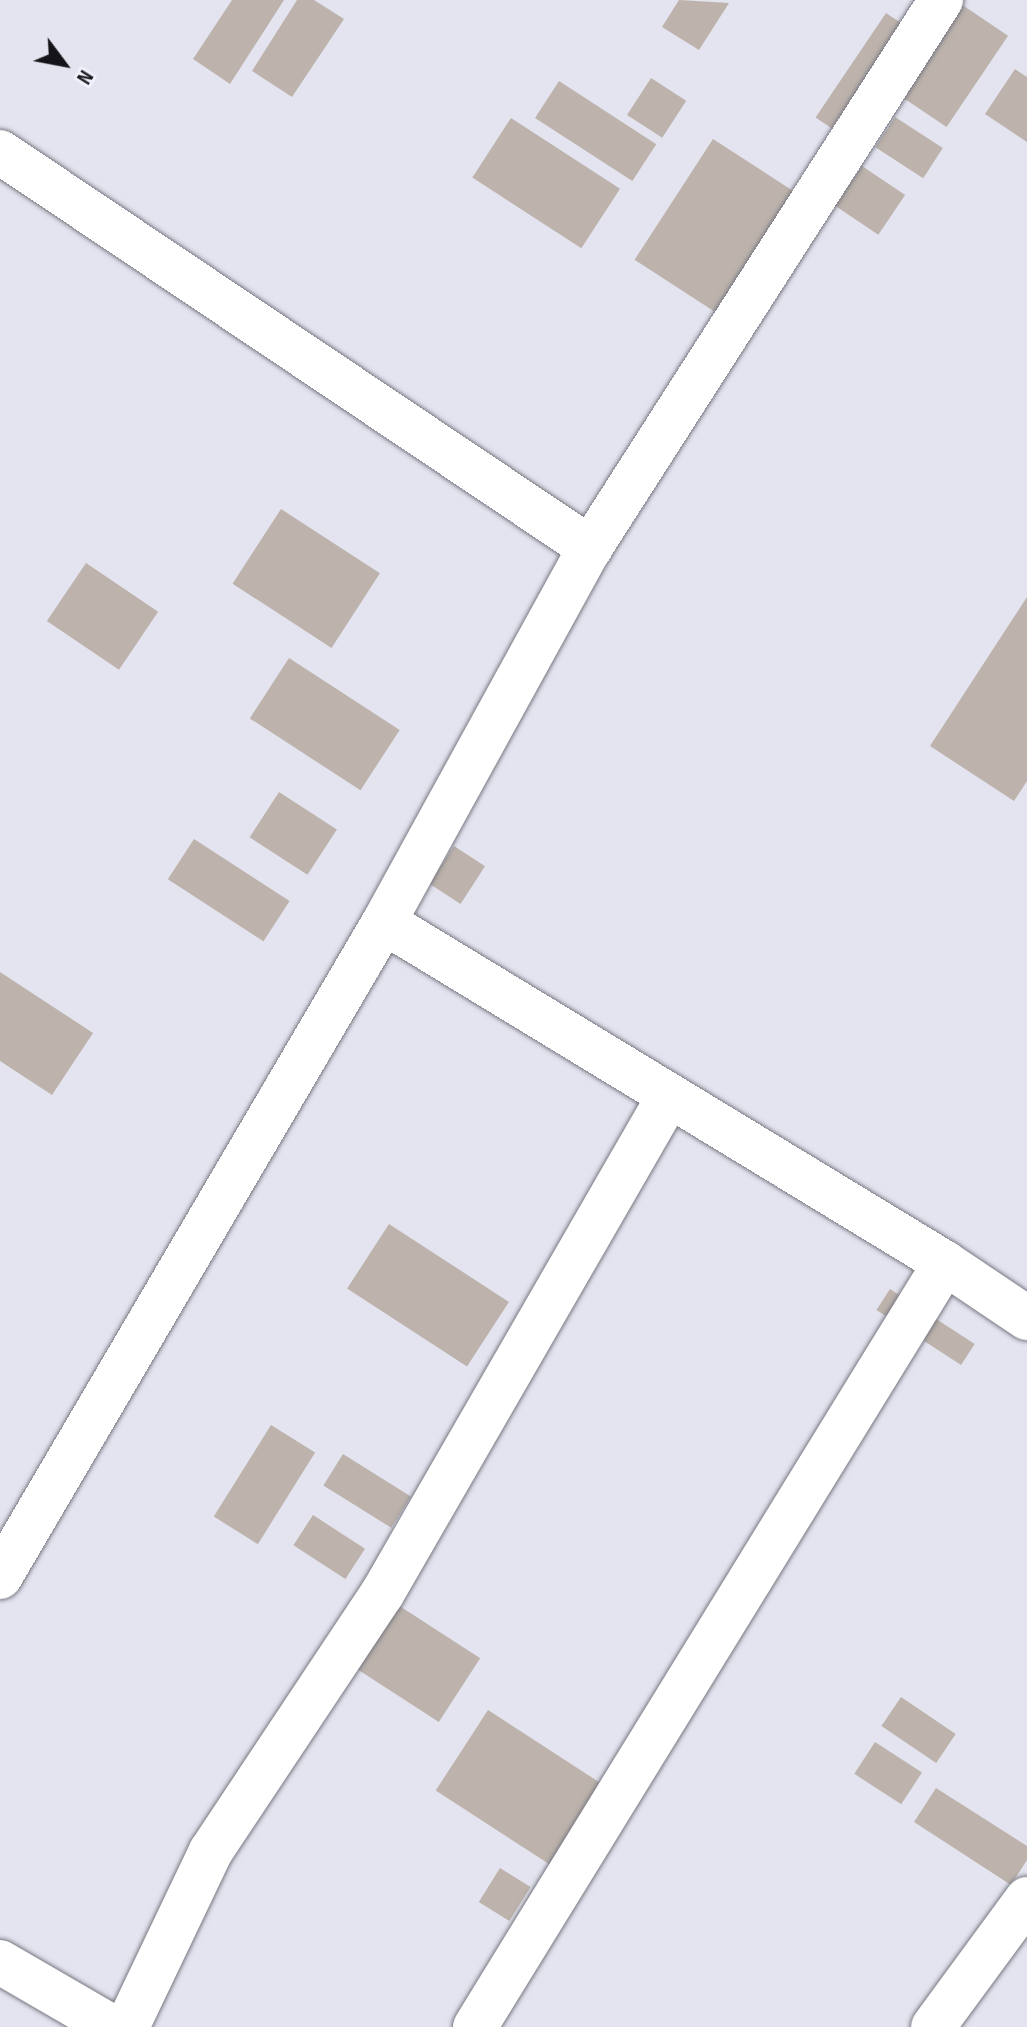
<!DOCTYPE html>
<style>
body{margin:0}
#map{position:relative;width:1027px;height:2027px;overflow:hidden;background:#e3e4ef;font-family:"Sofia Sans Condensed",sans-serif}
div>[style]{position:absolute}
.building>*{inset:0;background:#bdb3ac;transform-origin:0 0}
.roads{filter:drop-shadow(0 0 2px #777882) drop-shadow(0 0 2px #777882)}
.minor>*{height:44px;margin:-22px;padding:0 22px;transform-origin:22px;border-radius:22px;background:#fff}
span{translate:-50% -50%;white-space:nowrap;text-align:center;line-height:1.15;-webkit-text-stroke:6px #f0f1fc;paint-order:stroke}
.north{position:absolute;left:24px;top:24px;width:80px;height:80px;-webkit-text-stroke:6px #f0f1fc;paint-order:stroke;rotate:122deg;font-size:22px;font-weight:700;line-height:32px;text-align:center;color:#151519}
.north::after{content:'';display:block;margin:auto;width:28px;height:36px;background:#151519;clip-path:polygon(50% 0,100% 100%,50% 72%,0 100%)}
</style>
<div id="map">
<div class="building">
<i style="clip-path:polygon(232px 0,284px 0,230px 84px,193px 59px)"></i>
<i style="clip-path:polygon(297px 0,314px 0,344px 19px,292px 97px,252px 71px)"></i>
<i style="clip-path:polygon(679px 0,729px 3px,699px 50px,662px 27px)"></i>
<i style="left:955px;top:0;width:64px;height:110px;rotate:34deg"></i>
<i style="left:886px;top:13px;width:27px;height:126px;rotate:34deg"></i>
<i style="clip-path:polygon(1015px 69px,1027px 77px,1027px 142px,985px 114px)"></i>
<i style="left:651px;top:78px;width:42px;height:44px;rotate:33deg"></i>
<i style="left:559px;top:81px;width:116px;height:44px;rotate:33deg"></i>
<i style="left:895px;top:117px;width:57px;height:36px;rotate:33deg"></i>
<i style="left:511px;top:118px;width:130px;height:71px;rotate:33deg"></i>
<i style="left:713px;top:139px;width:96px;height:144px;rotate:33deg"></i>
<i style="left:862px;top:166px;width:52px;height:48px;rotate:34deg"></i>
<i style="left:281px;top:509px;width:118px;height:89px;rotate:33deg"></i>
<i style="left:86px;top:563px;width:87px;height:70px;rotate:34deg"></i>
<i style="clip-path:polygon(1027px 597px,1027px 781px,1014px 801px,930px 746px)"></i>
<i style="left:289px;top:658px;width:132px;height:72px;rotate:33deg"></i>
<i style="left:279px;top:792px;width:69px;height:54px;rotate:33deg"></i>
<i style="left:194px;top:839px;width:114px;height:48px;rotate:33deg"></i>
<i style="left:454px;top:846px;width:37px;height:45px;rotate:33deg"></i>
<i style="clip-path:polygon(0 972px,93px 1033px,52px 1095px,0 1061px)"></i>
<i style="left:389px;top:1224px;width:143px;height:77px;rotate:33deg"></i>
<i style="left:890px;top:1289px;width:101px;height:25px;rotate:33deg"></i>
<i style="left:271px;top:1425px;width:52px;height:108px;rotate:32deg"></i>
<i style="left:343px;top:1454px;width:80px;height:37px;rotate:32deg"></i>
<i style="left:313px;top:1515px;width:62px;height:36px;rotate:33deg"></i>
<i style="left:398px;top:1605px;width:98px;height:76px;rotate:33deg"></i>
<i style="left:901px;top:1697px;width:66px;height:35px;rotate:34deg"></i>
<i style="left:488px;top:1710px;width:136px;height:96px;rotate:33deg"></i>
<i style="left:875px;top:1742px;width:56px;height:38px;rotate:33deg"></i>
<i style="clip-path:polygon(936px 1788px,1027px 1846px,1027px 1860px,1011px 1885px,914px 1822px)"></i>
<i style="left:500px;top:1868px;width:36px;height:40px;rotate:32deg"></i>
</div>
<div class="roads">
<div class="minor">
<i style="left:0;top:152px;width:711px;rotate:33.87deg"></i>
<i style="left:384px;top:922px;width:657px;rotate:31.29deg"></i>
<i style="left:945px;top:1263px;width:99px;rotate:33.9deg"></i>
<i style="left:0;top:1577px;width:759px;rotate:-59.62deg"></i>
<i style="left:384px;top:922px;width:427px;rotate:-61.2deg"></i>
<i style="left:590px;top:548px;width:651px;rotate:-57.36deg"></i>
<i style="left:0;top:1962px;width:129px;rotate:30.1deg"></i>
<i style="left:127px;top:2027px;width:195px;rotate:-64.5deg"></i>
<i style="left:211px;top:1851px;width:309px;rotate:-56.4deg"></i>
<i style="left:382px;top:1594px;width:575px;rotate:-60.04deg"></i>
<i style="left:475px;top:2027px;width:897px;rotate:-58.4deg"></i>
<i style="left:933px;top:2027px;width:159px;rotate:-53.7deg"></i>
</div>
</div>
<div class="north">N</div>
</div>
